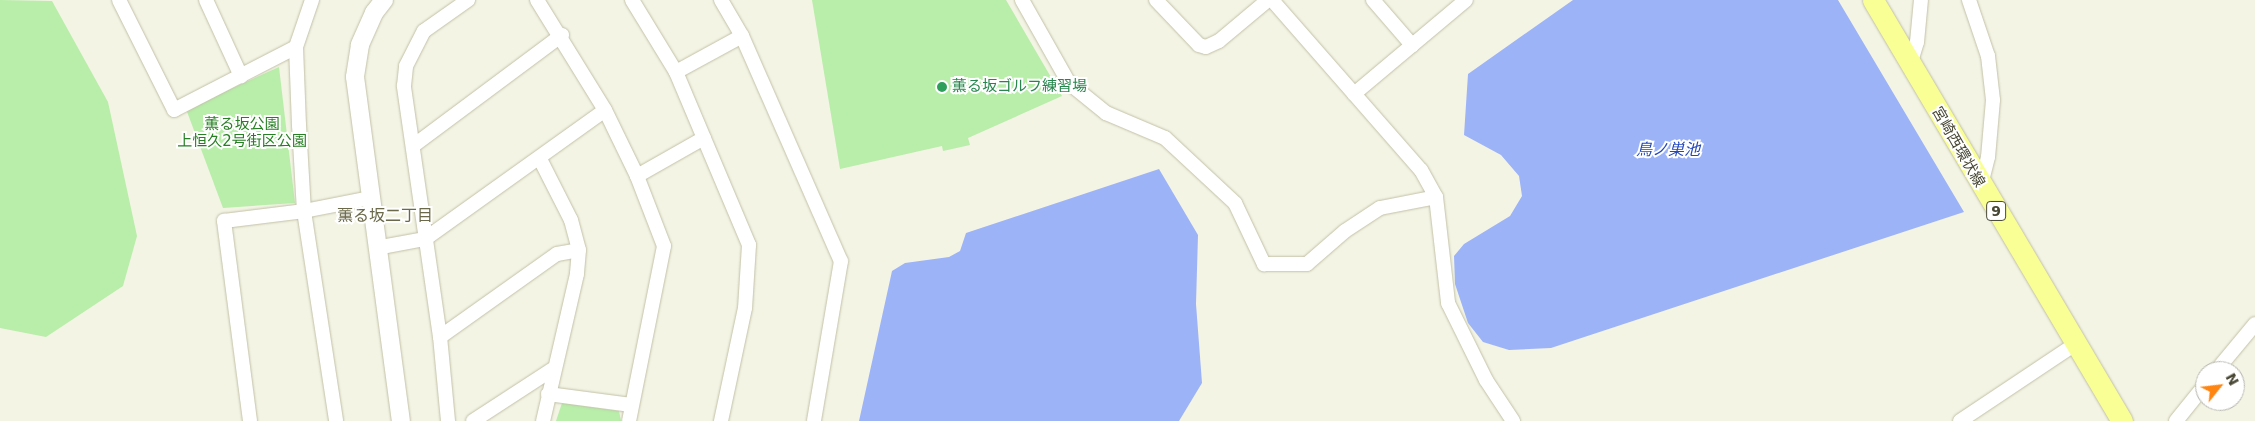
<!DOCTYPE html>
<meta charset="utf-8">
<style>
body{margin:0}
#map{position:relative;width:2255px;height:421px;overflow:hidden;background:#f4f4e5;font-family:"DejaVu Sans","Noto Sans JP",sans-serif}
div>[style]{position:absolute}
.green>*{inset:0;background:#b8edaa}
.water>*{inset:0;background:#9cb3f7}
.roads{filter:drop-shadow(0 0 1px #c1c1a7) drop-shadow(0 0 1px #c1c1a7)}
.minor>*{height:14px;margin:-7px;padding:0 7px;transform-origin:7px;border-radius:7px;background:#fff}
.tertiary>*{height:18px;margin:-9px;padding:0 9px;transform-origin:9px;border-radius:9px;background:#fff}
.primary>*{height:21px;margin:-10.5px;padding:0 10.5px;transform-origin:10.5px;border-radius:10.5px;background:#f9ff94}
.dots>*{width:14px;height:14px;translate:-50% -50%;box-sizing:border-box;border:2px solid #fff;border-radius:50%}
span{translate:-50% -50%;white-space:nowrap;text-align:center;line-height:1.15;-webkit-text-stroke:4px #fff;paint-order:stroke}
.shield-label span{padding:1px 4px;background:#fff;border:1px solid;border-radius:4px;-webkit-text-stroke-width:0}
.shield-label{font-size:14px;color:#484734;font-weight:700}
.leisure-label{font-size:15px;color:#27864d}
.left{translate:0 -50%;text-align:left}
.park-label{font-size:15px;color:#267f22}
.street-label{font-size:15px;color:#484734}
.water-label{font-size:16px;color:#2348be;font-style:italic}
.neighbourhood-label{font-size:16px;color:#6b694a}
.north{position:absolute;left:2195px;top:361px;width:50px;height:50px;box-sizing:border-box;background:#fff;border:1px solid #b6b5ae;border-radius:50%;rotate:61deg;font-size:14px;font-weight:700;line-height:20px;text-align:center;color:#484734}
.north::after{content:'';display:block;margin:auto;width:18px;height:22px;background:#ff8512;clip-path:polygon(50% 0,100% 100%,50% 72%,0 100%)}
</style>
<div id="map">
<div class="green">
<i style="clip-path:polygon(0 0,52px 1px,108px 102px,137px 236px,123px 286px,46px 337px,0 328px)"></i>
<i style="clip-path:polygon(812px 0,1006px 0,1062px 96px,968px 138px,970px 145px,943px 151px,942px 146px,840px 169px)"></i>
<i style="clip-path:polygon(279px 67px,295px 203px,223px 208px,186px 109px)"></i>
<i style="clip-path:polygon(562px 403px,619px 411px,621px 421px,556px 421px)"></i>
</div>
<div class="water">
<i style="clip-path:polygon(1573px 0,1838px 0,1964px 212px,1551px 348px,1509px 350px,1483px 342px,1468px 323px,1455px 284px,1454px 256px,1464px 244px,1510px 216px,1522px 196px,1519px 176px,1501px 155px,1464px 135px,1468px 74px)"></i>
<i style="clip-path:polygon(1159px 169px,1198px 235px,1196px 304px,1202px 383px,1179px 421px,859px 421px,892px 271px,905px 263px,949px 257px,960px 251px,966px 233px)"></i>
</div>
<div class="roads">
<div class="minor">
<i style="left:119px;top:0;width:123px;rotate:63.4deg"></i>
<i style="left:174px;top:110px;width:137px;rotate:-27.3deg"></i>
<i style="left:206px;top:0;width:84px;rotate:65.3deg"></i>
<i style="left:312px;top:0;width:50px;rotate:108.8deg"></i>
<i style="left:296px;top:47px;width:78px;rotate:87.8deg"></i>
<i style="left:299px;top:125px;width:86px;rotate:86.7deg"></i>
<i style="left:304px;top:211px;width:212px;rotate:81.3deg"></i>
<i style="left:537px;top:0;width:129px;rotate:58.3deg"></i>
<i style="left:605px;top:110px;width:73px;rotate:64.1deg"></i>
<i style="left:637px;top:176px;width:75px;rotate:68.9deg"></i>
<i style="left:664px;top:246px;width:178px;rotate:101.3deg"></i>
<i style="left:632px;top:0;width:84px;rotate:58.6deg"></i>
<i style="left:676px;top:72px;width:188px;rotate:67.1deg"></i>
<i style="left:749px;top:245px;width:63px;rotate:93.6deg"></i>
<i style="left:745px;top:308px;width:116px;rotate:102deg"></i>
<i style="left:721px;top:0;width:42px;rotate:59.7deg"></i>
<i style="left:742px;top:36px;width:246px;rotate:66.3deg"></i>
<i style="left:841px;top:261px;width:162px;rotate:99.6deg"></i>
<i style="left:1022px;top:0;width:95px;rotate:60.5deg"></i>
<i style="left:1069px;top:83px;width:48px;rotate:39deg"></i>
<i style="left:1106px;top:113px;width:64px;rotate:23deg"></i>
<i style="left:1165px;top:138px;width:96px;rotate:42.9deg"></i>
<i style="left:1235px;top:203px;width:68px;rotate:64.6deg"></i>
<i style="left:1264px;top:264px;width:43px"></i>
<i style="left:1307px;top:264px;width:50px;rotate:-41deg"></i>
<i style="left:1345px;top:231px;width:42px;rotate:-33.3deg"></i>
<i style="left:1380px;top:208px;width:57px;rotate:-11.1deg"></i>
<i style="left:1156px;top:0;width:62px;rotate:46.3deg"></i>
<i style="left:1199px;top:45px;width:7px;rotate:16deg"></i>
<i style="left:1206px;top:47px;width:14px;rotate:-25deg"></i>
<i style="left:1219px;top:41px;width:64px;rotate:-39.9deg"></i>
<i style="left:1272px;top:0;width:226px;rotate:48.8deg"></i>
<i style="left:1421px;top:170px;width:31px;rotate:61deg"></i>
<i style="left:1436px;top:197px;width:107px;rotate:83.5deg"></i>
<i style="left:1448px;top:303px;width:86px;rotate:63.7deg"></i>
<i style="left:1486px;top:380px;width:49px;rotate:56.6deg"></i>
<i style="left:1373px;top:0;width:60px;rotate:49.1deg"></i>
<i style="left:1969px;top:0;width:59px;rotate:71.3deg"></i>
<i style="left:1988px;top:56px;width:44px;rotate:83.5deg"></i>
<i style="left:1993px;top:100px;width:57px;rotate:95deg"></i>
<i style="left:1988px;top:157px;width:29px;rotate:104deg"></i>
<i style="left:1910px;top:65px;width:24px;rotate:-73deg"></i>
<i style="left:1917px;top:42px;width:42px;rotate:-84.6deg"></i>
<i style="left:676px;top:72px;width:75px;rotate:-28.6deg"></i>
<i style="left:1354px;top:94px;width:146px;rotate:-40deg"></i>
<i style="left:413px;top:146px;width:186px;rotate:-36.7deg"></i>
<i style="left:540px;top:159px;width:68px;rotate:63.1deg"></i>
<i style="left:571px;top:220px;width:31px;rotate:75deg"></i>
<i style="left:579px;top:250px;width:24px;rotate:95deg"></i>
<i style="left:577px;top:274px;width:151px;rotate:103deg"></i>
<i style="left:637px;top:176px;width:77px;rotate:-29.6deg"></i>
<i style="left:376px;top:248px;width:50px;rotate:-10.4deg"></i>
<i style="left:425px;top:239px;width:221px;rotate:-35.6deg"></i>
<i style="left:440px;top:337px;width:143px;rotate:-35.4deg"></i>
<i style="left:557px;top:254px;width:22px;rotate:-10deg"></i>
<i style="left:2216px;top:371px;width:61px;rotate:-50.3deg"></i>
<i style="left:548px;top:394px;width:84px;rotate:7.5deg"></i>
<i style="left:250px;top:421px;width:202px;rotate:-97.4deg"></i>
<i style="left:224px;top:221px;width:81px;rotate:-7.1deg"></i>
<i style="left:304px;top:211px;width:67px;rotate:-11.1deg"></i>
<i style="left:448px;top:421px;width:84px;rotate:-95.4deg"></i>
<i style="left:440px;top:337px;width:254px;rotate:-98.2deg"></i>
<i style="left:404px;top:86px;width:20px;rotate:-84deg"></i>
<i style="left:406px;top:66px;width:39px;rotate:-63deg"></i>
<i style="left:424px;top:31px;width:54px;rotate:-35.2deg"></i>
<i style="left:473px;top:421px;width:95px;rotate:-33deg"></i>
<i style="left:1960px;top:421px;width:141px;rotate:-33.7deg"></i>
<i style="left:2176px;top:421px;width:46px;rotate:-51.1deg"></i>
</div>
<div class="tertiary">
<i style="left:384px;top:0;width:16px;rotate:128deg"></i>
<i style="left:374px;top:13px;width:35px;rotate:114deg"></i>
<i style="left:360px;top:45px;width:32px;rotate:99deg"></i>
<i style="left:355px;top:77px;width:347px;rotate:82.4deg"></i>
</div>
<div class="primary">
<i style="left:1873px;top:0;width:489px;rotate:59.4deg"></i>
</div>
</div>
<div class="dots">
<i style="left:942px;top:87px;background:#2e9e5b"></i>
</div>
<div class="shield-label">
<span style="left:1996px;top:211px">9</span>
</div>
<div class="leisure-label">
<span class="left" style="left:952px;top:87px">薫る坂ゴルフ練習場</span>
</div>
<div class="park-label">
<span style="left:242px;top:133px">薫る坂公園<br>上恒久2号街区公園</span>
</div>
<div class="street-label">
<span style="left:1958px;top:147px;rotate:60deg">宮崎西環状線</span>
</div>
<div class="water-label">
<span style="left:1668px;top:150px">鳥ノ巣池</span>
</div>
<div class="neighbourhood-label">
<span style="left:385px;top:216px">薫る坂二丁目</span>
</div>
<div class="north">N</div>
</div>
